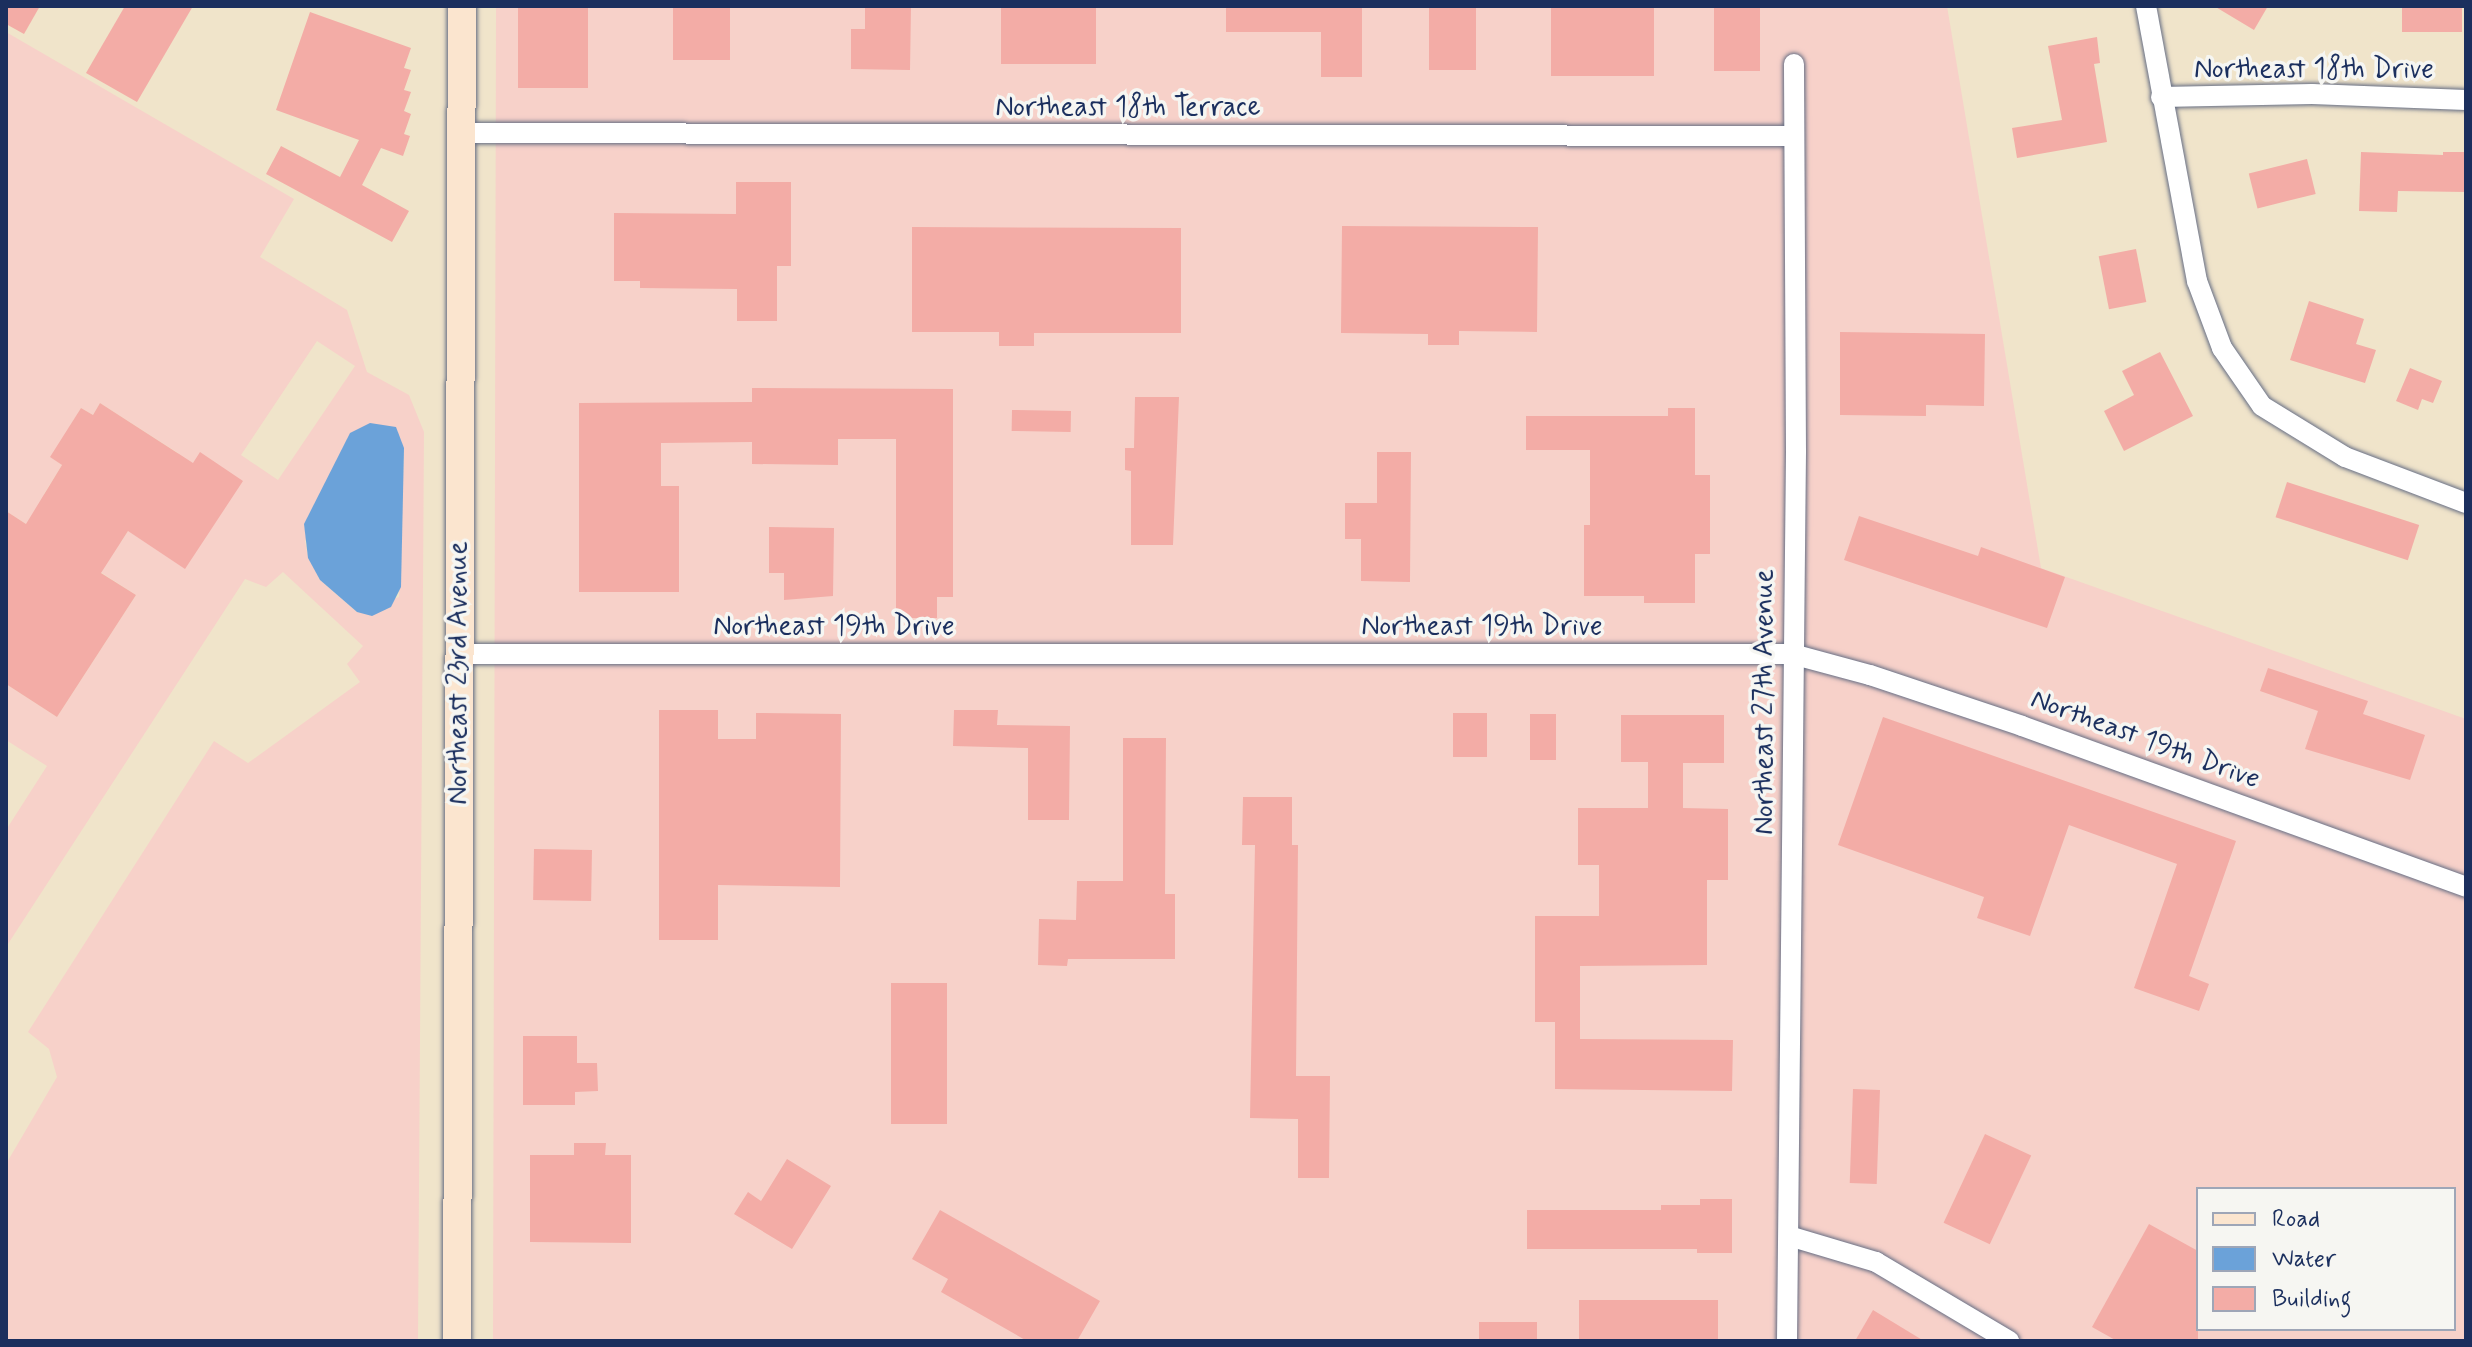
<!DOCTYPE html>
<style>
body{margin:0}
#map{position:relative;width:2472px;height:1347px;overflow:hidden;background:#f0e4ca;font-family:Mynerve,sans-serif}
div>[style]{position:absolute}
.built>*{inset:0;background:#f7d1c9}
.water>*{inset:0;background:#6ba2d9}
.building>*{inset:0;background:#f3aca6;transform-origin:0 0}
.roads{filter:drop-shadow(0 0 2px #666e84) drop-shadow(0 0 2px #666e84)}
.minor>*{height:20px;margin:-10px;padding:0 10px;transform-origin:10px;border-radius:10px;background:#fff}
.secondary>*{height:28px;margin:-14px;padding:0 14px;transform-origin:14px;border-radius:14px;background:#fbe5cf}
span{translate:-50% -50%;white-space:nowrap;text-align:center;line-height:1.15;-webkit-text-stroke:7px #f6f6f2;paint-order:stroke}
.street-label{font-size:28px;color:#1b2f5e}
.frame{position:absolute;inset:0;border:8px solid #1b2f5e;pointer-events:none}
.legend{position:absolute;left:2196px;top:1187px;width:260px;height:144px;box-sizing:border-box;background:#f6f6f2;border:2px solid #9ea6b7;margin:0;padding:10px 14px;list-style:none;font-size:24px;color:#1b2f5e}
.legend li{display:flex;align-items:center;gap:16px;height:40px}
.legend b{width:40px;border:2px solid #9ea6b7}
</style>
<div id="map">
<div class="built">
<i style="clip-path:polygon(evenodd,496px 6px,1947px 6px,2041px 568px,2466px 719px,2466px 1341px,493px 1341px,496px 6px,2198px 1189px,2454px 1189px,2454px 1329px,2198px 1329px,2198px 1189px)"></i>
<i style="clip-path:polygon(evenodd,6px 32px,294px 199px,260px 257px,347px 310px,367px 372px,409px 395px,424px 432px,418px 1341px,6px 1341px,6px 1164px,57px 1077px,49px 1049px,28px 1032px,214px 741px,248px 763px,360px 682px,347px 664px,363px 646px,283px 572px,266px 587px,245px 579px,6px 947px,6px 830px,47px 766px,6px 740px,6px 684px,57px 717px,136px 595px,6px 511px,6px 32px,317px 341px,355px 366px,278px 480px,241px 455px,317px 341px,6px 32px,100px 403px,178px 453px,121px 542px,44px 494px,62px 465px,51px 457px,81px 408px,93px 415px,100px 403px,6px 32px,404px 448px,399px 597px,357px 612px,320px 580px,308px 557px,305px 541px,404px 448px)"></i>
</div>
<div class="water">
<i style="clip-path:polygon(370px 423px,396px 427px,404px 448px,401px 587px,391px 607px,372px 616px,357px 612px,320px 580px,308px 558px,304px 524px,350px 433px)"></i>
</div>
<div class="building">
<i style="clip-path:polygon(6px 6px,40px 6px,24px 34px,6px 24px)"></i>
<i style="clip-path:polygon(125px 6px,193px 6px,137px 102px,86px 73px)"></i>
<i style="left:518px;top:6px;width:70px;height:82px"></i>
<i style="left:673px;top:6px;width:57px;height:54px"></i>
<i style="clip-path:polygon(865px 6px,911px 6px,910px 70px,851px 69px,851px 29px,865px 29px)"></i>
<i style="left:1001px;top:6px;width:95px;height:58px"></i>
<i style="clip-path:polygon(1226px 6px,1362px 6px,1362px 77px,1321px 77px,1321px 32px,1226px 32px)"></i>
<i style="left:1429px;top:6px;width:47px;height:64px"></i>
<i style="left:1551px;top:6px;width:103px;height:70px"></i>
<i style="left:1714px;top:6px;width:46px;height:65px"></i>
<i style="clip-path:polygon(2214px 6px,2268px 6px,2254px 30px)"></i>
<i style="left:2402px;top:6px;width:60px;height:26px"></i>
<i style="clip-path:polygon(310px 12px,411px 48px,404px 68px,411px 70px,404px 90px,411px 92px,404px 111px,411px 114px,404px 134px,410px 136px,403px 156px,381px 148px,362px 185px,409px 211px,392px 242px,266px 174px,281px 146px,340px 177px,359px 140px,276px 110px)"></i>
<i style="clip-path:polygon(2097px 37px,2100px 63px,2094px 64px,2107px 142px,2017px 158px,2012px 128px,2062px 120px,2048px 46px)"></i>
<i style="clip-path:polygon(2361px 152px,2443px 155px,2443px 152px,2466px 152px,2466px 192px,2398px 191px,2397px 212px,2359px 211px)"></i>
<i style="left:2307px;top:159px;width:36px;height:60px;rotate:76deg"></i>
<i style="clip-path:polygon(736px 182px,791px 182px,791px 266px,777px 266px,777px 321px,737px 321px,737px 289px,640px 288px,640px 281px,614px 281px,614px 213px,736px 214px)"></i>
<i style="clip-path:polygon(1342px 226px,1538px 227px,1537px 332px,1459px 331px,1459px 345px,1428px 345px,1428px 334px,1341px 333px)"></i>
<i style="clip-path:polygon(912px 227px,1181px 228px,1181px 333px,1034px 333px,1034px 346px,999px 346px,999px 332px,912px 332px)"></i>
<i style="left:2136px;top:249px;width:54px;height:38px;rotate:79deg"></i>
<i style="clip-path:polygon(2309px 301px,2364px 319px,2356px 344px,2376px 350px,2365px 383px,2290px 360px)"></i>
<i style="clip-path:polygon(1840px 332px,1985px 334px,1984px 406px,1926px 405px,1926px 416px,1840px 415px)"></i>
<i style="clip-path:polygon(2160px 352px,2193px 416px,2124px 451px,2104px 411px,2134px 395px,2122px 371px)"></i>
<i style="clip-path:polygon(2410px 368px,2442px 381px,2433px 403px,2422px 399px,2418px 410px,2396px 401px)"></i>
<i style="clip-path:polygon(752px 388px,953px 389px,953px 597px,937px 597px,937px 618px,896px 618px,896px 439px,838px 439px,838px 465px,752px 464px,752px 442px,661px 443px,661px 486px,679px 486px,679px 592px,579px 592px,579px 403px,752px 402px)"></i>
<i style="clip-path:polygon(1135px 397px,1179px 397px,1173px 545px,1131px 545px,1131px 471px,1125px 470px,1125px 448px,1134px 448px)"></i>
<i style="clip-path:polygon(100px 403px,193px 463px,200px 452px,243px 481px,185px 569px,128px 531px,101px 573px,136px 595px,57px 717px,6px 684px,6px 511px,26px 524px,62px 465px,50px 457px,81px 408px,93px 415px)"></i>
<i style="clip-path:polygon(1668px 408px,1695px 408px,1695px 475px,1710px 475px,1710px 554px,1695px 554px,1695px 603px,1644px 603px,1644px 596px,1584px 596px,1584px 525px,1590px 525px,1590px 450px,1526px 450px,1526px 416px,1668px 416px)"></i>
<i style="left:1012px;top:410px;width:59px;height:21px;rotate:1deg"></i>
<i style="clip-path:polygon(1377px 452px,1411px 452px,1410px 582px,1361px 581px,1361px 539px,1345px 539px,1345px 503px,1377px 503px)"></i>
<i style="left:2287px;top:482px;width:139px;height:37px;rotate:18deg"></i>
<i style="clip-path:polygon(1859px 516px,1978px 556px,1981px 547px,2065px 577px,2047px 628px,1844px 560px)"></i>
<i style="clip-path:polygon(769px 527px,834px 528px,833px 596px,784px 600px,784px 573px,769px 573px)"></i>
<i style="clip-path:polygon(2268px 668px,2368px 701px,2363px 714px,2425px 735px,2410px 780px,2305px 749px,2318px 711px,2260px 691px)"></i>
<i style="clip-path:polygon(659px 710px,718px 710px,718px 739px,756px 739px,756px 713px,841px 714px,840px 887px,718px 885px,718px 940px,659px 940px)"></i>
<i style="clip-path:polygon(954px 710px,998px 710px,997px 725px,1070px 726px,1069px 820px,1028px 820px,1028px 748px,953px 746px)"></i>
<i style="left:1453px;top:713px;width:34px;height:44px"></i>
<i style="left:1530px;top:714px;width:26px;height:46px"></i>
<i style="clip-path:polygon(1621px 715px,1724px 715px,1724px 763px,1683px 763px,1683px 808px,1728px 809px,1728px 880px,1707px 880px,1707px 965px,1580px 966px,1580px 1039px,1733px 1040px,1732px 1091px,1555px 1089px,1555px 1022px,1535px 1022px,1535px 916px,1599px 916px,1599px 865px,1578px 865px,1578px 808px,1648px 808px,1648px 762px,1621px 762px)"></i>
<i style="clip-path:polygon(1883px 717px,2236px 841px,2189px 976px,2209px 984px,2199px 1011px,2134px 988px,2177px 864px,2069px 825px,2030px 936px,1977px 918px,1984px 897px,1838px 845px)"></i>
<i style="clip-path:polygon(1123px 738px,1166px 738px,1165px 894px,1175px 894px,1175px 959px,1068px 959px,1067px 966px,1038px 965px,1039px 919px,1076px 920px,1077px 881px,1123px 881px)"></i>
<i style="clip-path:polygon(1243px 797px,1292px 797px,1292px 845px,1298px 845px,1296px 1076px,1330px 1076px,1329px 1178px,1298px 1178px,1298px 1119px,1250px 1118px,1255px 845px,1242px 845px)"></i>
<i style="left:534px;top:849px;width:58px;height:51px;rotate:1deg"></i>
<i style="left:891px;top:983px;width:56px;height:141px"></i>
<i style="clip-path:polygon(523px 1036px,577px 1036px,577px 1063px,597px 1063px,598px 1091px,575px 1092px,575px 1105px,523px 1105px)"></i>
<i style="left:1853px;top:1089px;width:27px;height:94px;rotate:2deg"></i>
<i style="left:1985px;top:1134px;width:51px;height:98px;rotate:25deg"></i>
<i style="clip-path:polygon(574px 1143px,606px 1143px,605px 1155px,631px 1155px,631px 1243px,530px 1242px,530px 1155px,574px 1155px)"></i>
<i style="clip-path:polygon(787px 1159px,831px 1186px,792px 1249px,734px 1214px,748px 1192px,761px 1201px)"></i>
<i style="clip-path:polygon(1700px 1199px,1732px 1199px,1732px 1253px,1697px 1253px,1697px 1249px,1527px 1249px,1527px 1210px,1661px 1210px,1661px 1205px,1700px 1205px)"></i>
<i style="clip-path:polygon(940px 1210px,1100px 1301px,1077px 1341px,1027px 1341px,941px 1292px,948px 1279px,912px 1259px)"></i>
<i style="clip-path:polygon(2149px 1224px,2198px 1251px,2198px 1341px,2117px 1341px,2092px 1327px)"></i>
<i style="left:1579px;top:1300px;width:139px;height:41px"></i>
<i style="clip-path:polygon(1873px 1310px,1924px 1341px,1855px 1341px)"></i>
<i style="left:1479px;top:1322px;width:58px;height:19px"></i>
</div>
<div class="roads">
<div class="minor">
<i style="left:2146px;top:6px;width:280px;rotate:79.5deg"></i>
<i style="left:2197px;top:281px;width:72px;rotate:69.5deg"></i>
<i style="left:2222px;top:348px;width:70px;rotate:55.4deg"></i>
<i style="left:2262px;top:406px;width:97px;rotate:31.6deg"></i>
<i style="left:2345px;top:457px;width:129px;rotate:20.8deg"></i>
<i style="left:2161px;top:97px;width:151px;rotate:-1.1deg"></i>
<i style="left:2312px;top:94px;width:154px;rotate:2.2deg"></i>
<i style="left:461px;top:133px;width:1333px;rotate:0.13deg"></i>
<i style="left:459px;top:654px;width:1333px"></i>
<i style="left:1792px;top:654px;width:81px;rotate:15.1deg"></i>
<i style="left:1870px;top:675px;width:160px;rotate:18.5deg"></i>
<i style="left:2022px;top:726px;width:472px;rotate:19.9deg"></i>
<i style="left:1789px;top:1236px;width:91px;rotate:16.6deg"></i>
<i style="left:1876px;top:1262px;width:155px;rotate:30.7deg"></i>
<i style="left:1787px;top:1341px;width:890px;rotate:-89.42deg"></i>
<i style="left:1796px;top:451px;width:387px;rotate:-90.3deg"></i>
</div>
<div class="secondary">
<i style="left:457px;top:1341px;width:1335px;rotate:-89.79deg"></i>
</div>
</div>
<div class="street-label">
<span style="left:2314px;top:70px">Northeast 18th Drive</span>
<span style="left:1128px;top:108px">Northeast 18th Terrace</span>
<span style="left:834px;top:627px">Northeast 19th Drive</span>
<span style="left:1482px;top:627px">Northeast 19th Drive</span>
<span style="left:459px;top:673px;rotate:-90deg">Northeast 23rd Avenue</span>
<span style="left:1765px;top:702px;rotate:-90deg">Northeast 27th Avenue</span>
<span style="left:2145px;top:740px;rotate:20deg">Northeast 19th Drive</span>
</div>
<div class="frame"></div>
<ul class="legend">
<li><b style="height:10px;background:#fbe5cf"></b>Road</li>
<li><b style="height:22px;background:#6ba2d9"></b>Water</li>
<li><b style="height:22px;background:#f3aca6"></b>Building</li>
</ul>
</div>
